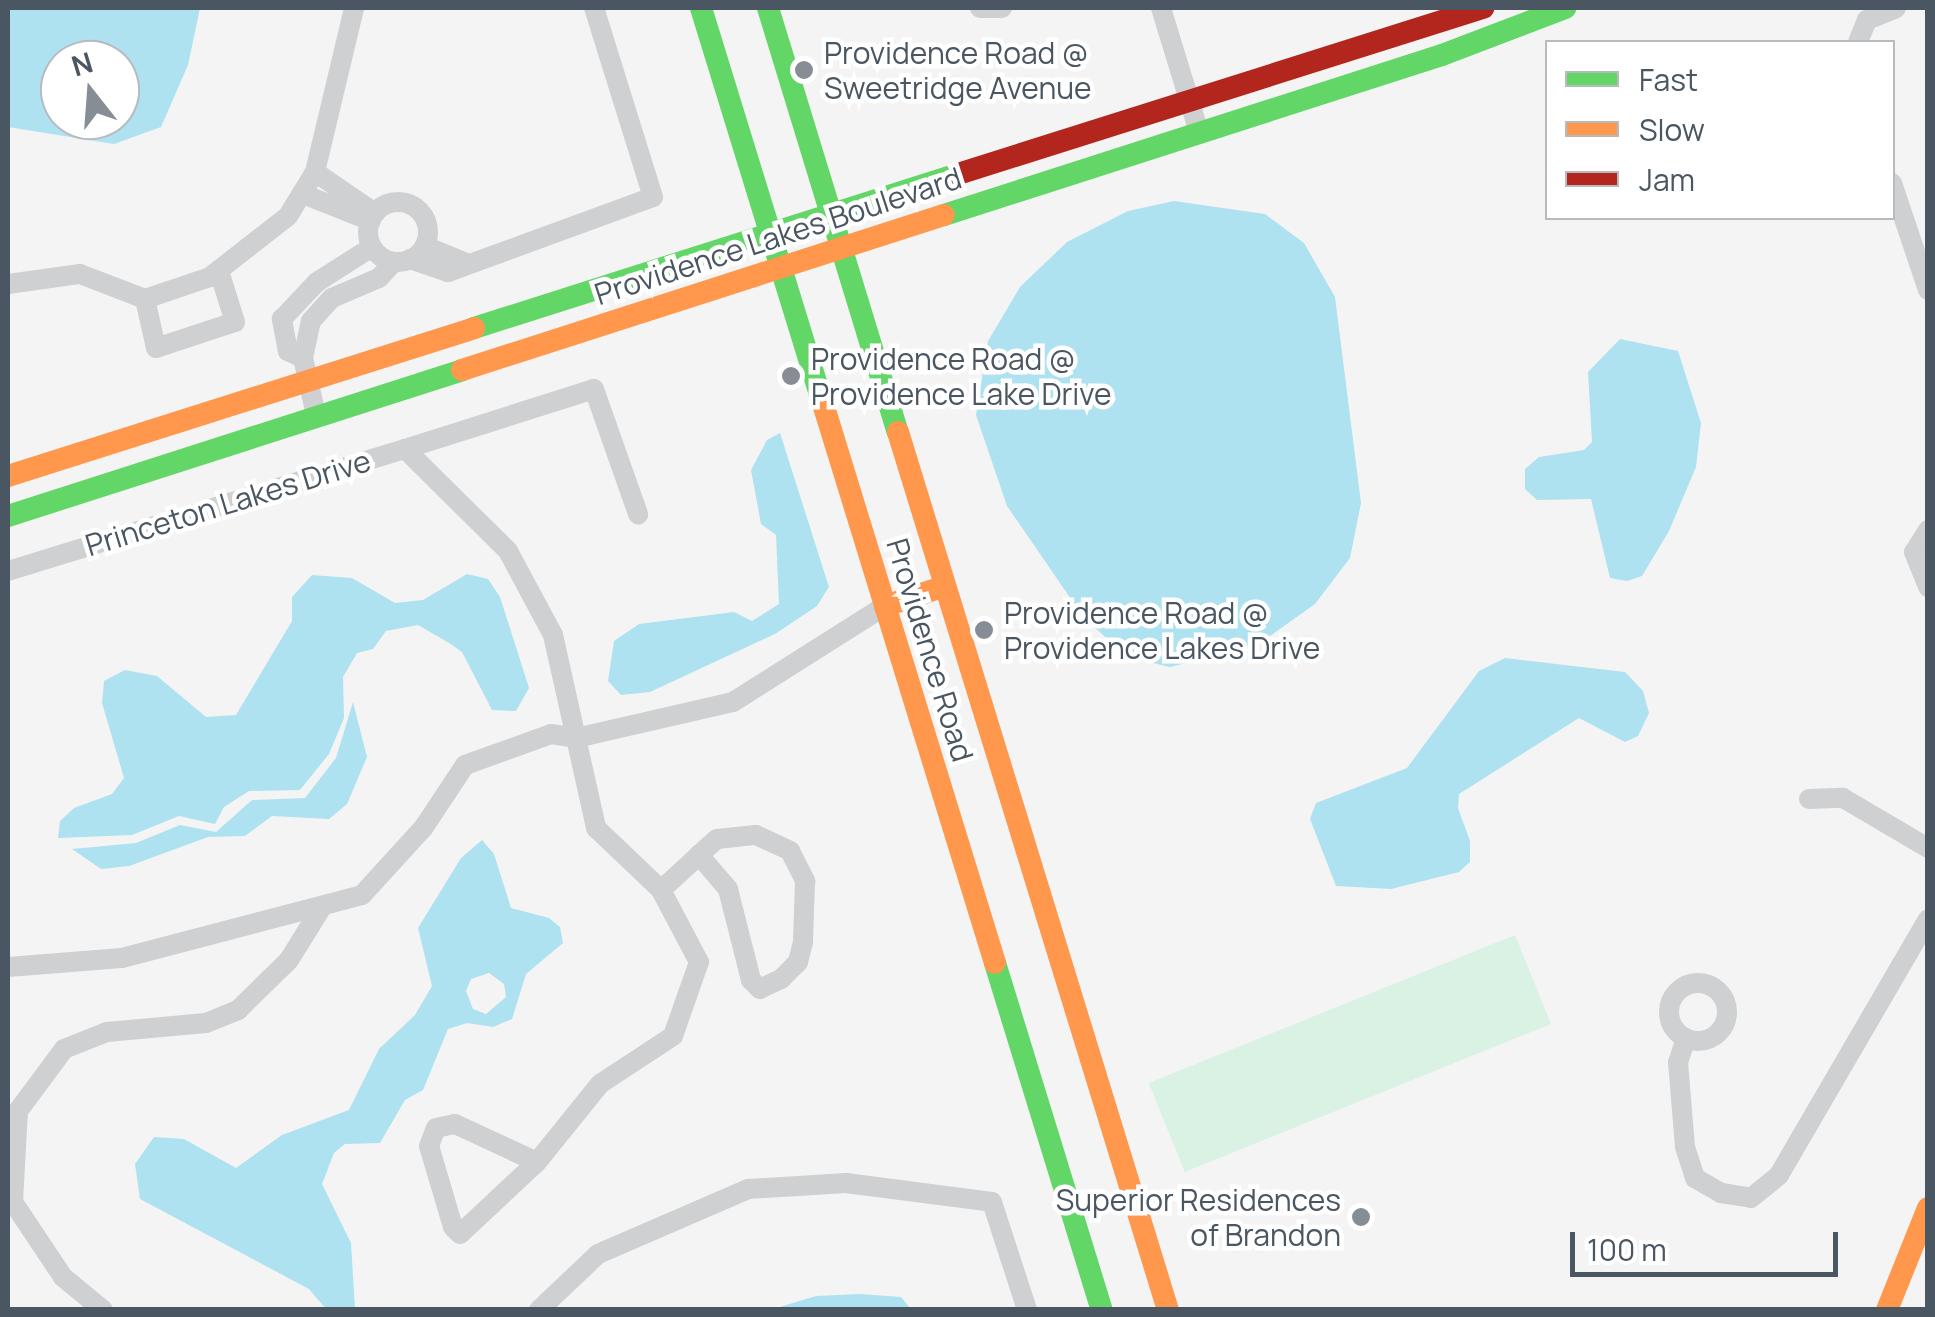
<!DOCTYPE html>
<style>
body{margin:0}
#map{position:relative;width:1935px;height:1317px;overflow:hidden;background:#f4f4f4;font-family:Manrope,sans-serif}
div>[style]{position:absolute}
.green>*{inset:0;background:#d9f2e3;transform-origin:0 0}
.water>*{inset:0;background:#aee2f0}
.street>*{height:20px;margin:-10px;padding:0 10px;transform-origin:10px;border-radius:10px;background:#ced0d2}
.street>.ring{margin:-10px;padding:0;box-sizing:content-box;background:none;border:20px solid #ced0d2;border-radius:50%}
.fast>*{height:22px;margin:-11px;padding:0 11px;transform-origin:11px;border-radius:11px;background:#63d668}
.slow>*{height:22px;margin:-11px;padding:0 11px;transform-origin:11px;border-radius:11px;background:#ff974d}
.jam>*{height:22px;margin:-11px;padding:0 11px;transform-origin:11px;border-radius:11px;background:#b3261e}
.dots>*{width:28px;height:28px;translate:-50% -50%;box-sizing:border-box;border:5px solid #fff;border-radius:50%}
span{translate:-50% -50%;white-space:nowrap;text-align:center;line-height:1.15;-webkit-text-stroke:9px #fff;paint-order:stroke}
.poi-label{font-size:30px;color:#4a5661}
.left{translate:0 -50%;text-align:left}
.right{translate:-100% -50%;text-align:right}
.street-label{font-size:30px;color:#4a5661}
.frame{position:absolute;inset:0;border:10px solid #4a5661;pointer-events:none}
.legend{position:absolute;left:1545px;top:40px;width:350px;height:180px;box-sizing:border-box;background:#fff;border:2px solid #b7bbc0;margin:0;padding:12px 18px;list-style:none;font-size:30px;color:#4a5661}
.legend li{display:flex;align-items:center;gap:20px;height:50px}
.legend b{width:50px;border:2px solid #b7bbc0}
.north{position:absolute;left:40px;top:40px;width:100px;height:100px;box-sizing:border-box;background:#fff;border:2px solid #b7bbc0;border-radius:50%;rotate:343deg;font-size:28px;font-weight:700;line-height:40px;text-align:center;color:#4a5661}
.north::after{content:'';display:block;margin:auto;width:35px;height:45px;background:#868d94;clip-path:polygon(50% 0,100% 100%,50% 72%,0 100%)}
.scale{position:absolute;left:1570px;top:1232px;width:268px;height:45px;box-sizing:border-box;border:5px solid #4a5661;border-top:0;padding-left:12px;font-size:30px;line-height:35px;white-space:nowrap;color:#4a5661;-webkit-text-stroke:8px #fff;paint-order:stroke}
</style>
<div id="map">
<div class="green">
<i style="left:1515px;top:935px;width:96px;height:395px;rotate:68deg"></i>
</div>
<div class="water">
<i style="clip-path:polygon(evenodd,8px 8px,200px 8px,188px 65px,161px 127px,114px 144px,8px 127px,8px 8px,120px 60px,120px 120px,60px 120px,60px 60px,120px 60px)"></i>
<i style="clip-path:polygon(1174px 201px,1265px 214px,1304px 243px,1335px 297px,1361px 503px,1350px 558px,1315px 604px,1256px 646px,1170px 667px,1128px 657px,1084px 618px,1007px 506px,976px 415px,988px 341px,1020px 287px,1067px 242px,1128px 211px)"></i>
<i style="clip-path:polygon(1620px 339px,1678px 351px,1701px 423px,1696px 467px,1669px 531px,1642px 576px,1627px 581px,1610px 578px,1591px 499px,1537px 500px,1525px 489px,1525px 469px,1539px 457px,1584px 450px,1592px 442px,1588px 372px)"></i>
<i style="clip-path:polygon(780px 433px,829px 587px,817px 606px,775px 634px,650px 692px,621px 695px,608px 681px,614px 641px,639px 624px,734px 612px,752px 621px,779px 604px,776px 535px,761px 524px,751px 470px,767px 440px)"></i>
<i style="clip-path:polygon(467px 574px,488px 579px,500px 597px,529px 688px,516px 711px,492px 710px,462px 652px,449px 643px,418px 625px,386px 631px,373px 649px,357px 653px,343px 677px,344px 718px,329px 754px,300px 790px,249px 791px,224px 807px,215px 824px,179px 816px,132px 835px,58px 838px,60px 821px,74px 808px,112px 794px,124px 778px,102px 703px,104px 681px,125px 670px,157px 676px,206px 717px,236px 715px,292px 621px,292px 597px,312px 575px,352px 578px,395px 603px,423px 600px)"></i>
<i style="clip-path:polygon(1505px 658px,1625px 672px,1643px 691px,1649px 713px,1638px 736px,1625px 742px,1579px 718px,1459px 794px,1458px 808px,1470px 841px,1470px 862px,1459px 872px,1391px 889px,1336px 886px,1310px 819px,1316px 803px,1407px 768px,1479px 671px)"></i>
<i style="clip-path:polygon(353px 702px,367px 757px,347px 804px,329px 819px,272px 816px,245px 836px,208px 837px,129px 866px,101px 869px,72px 849px,136px 843px,180px 825px,216px 832px,252px 800px,305px 798px,336px 758px)"></i>
<i style="clip-path:polygon(evenodd,482px 840px,494px 854px,511px 908px,549px 918px,560px 927px,563px 943px,526px 974px,512px 1019px,493px 1027px,467px 1023px,448px 1029px,423px 1090px,405px 1100px,380px 1143px,345px 1144px,334px 1153px,322px 1184px,351px 1243px,355px 1309px,326px 1309px,309px 1289px,140px 1199px,135px 1164px,154px 1137px,184px 1139px,236px 1168px,282px 1135px,349px 1110px,379px 1049px,415px 1015px,432px 986px,418px 928px,461px 858px,482px 840px,489px 973px,504px 984px,506px 997px,486px 1014px,473px 1009px,466px 991px,471px 979px,489px 973px)"></i>
<i style="clip-path:polygon(860px 1294px,901px 1297px,911px 1309px,773px 1309px,816px 1296px)"></i>
</div>
<div class="street">
<i style="left:980px;top:8px;width:22px"></i>
<i style="left:1161px;top:8px;width:130px;rotate:73deg"></i>
<i style="left:1858px;top:42px;width:24px;rotate:-68deg"></i>
<i style="left:1867px;top:20px;width:31px;rotate:-22deg"></i>
<i style="left:315px;top:172px;width:73px;rotate:34.3deg"></i>
<i style="left:1892px;top:183px;width:113px;rotate:71.4deg"></i>
<i style="left:303px;top:194px;width:73px;rotate:21.7deg"></i>
<i class="ring" style="left:368px;top:202px;width:40px;height:40px"></i>
<i style="left:425px;top:246px;width:44px;rotate:22.5deg"></i>
<i style="left:410px;top:259px;width:40px;rotate:18.9deg"></i>
<i style="left:448px;top:272px;width:218px;rotate:-20.1deg"></i>
<i style="left:653px;top:197px;width:198px;rotate:-107.3deg"></i>
<i style="left:8px;top:284px;width:73px;rotate:-7.9deg"></i>
<i style="left:80px;top:274px;width:70px;rotate:21deg"></i>
<i style="left:145px;top:299px;width:69px;rotate:-18.7deg"></i>
<i style="left:210px;top:277px;width:99px;rotate:-38deg"></i>
<i style="left:288px;top:216px;width:52px;rotate:-58.5deg"></i>
<i style="left:315px;top:172px;width:169px;rotate:-76.6deg"></i>
<i style="left:145px;top:299px;width:50px;rotate:77.3deg"></i>
<i style="left:156px;top:348px;width:83px;rotate:-18.2deg"></i>
<i style="left:235px;top:322px;width:53px;rotate:-107.4deg"></i>
<i style="left:303px;top:358px;width:17px;rotate:-155deg"></i>
<i style="left:288px;top:351px;width:33px;rotate:-101deg"></i>
<i style="left:282px;top:319px;width:51px;rotate:-46.6deg"></i>
<i style="left:317px;top:282px;width:65px;rotate:-32.5deg"></i>
<i style="left:316px;top:415px;width:58px;rotate:-102.8deg"></i>
<i style="left:303px;top:358px;width:38px;rotate:-78deg"></i>
<i style="left:311px;top:321px;width:31px;rotate:-48deg"></i>
<i style="left:332px;top:298px;width:51px;rotate:-23.1deg"></i>
<i style="left:379px;top:278px;width:22px;rotate:-47deg"></i>
<i style="left:405px;top:449px;width:198px;rotate:-17.6deg"></i>
<i style="left:594px;top:389px;width:133px;rotate:70.6deg"></i>
<i style="left:1928px;top:530px;width:26px;rotate:122deg"></i>
<i style="left:1914px;top:552px;width:38px;rotate:68deg"></i>
<i style="left:8px;top:571px;width:415px;rotate:-17.1deg"></i>
<i style="left:405px;top:449px;width:145px;rotate:44.7deg"></i>
<i style="left:508px;top:551px;width:95px;rotate:61.8deg"></i>
<i style="left:553px;top:635px;width:198px;rotate:77.4deg"></i>
<i style="left:596px;top:828px;width:90px;rotate:43.6deg"></i>
<i style="left:661px;top:890px;width:81px;rotate:62.2deg"></i>
<i style="left:699px;top:962px;width:78px;rotate:109.4deg"></i>
<i style="left:673px;top:1036px;width:87px;rotate:146.7deg"></i>
<i style="left:600px;top:1084px;width:100px;rotate:128.9deg"></i>
<i style="left:537px;top:1162px;width:105px;rotate:136.9deg"></i>
<i style="left:460px;top:1234px;width:10px;rotate:-135deg"></i>
<i style="left:453px;top:1227px;width:84px;rotate:-106.5deg"></i>
<i style="left:429px;top:1146px;width:19px;rotate:-69deg"></i>
<i style="left:436px;top:1128px;width:19px;rotate:-12deg"></i>
<i style="left:455px;top:1124px;width:90px;rotate:24.9deg"></i>
<i style="left:1809px;top:799px;width:34px;rotate:-2deg"></i>
<i style="left:1843px;top:798px;width:99px;rotate:30.5deg"></i>
<i style="left:661px;top:890px;width:52px;rotate:-42.6deg"></i>
<i style="left:699px;top:855px;width:24px;rotate:-42deg"></i>
<i style="left:717px;top:839px;width:39px;rotate:-6deg"></i>
<i style="left:756px;top:835px;width:38px;rotate:25deg"></i>
<i style="left:790px;top:851px;width:34px;rotate:63deg"></i>
<i style="left:805px;top:881px;width:61px;rotate:91.9deg"></i>
<i style="left:803px;top:942px;width:21px;rotate:104deg"></i>
<i style="left:798px;top:962px;width:24px;rotate:135deg"></i>
<i style="left:781px;top:979px;width:23px;rotate:155deg"></i>
<i style="left:760px;top:989px;width:13px;rotate:-135deg"></i>
<i style="left:751px;top:980px;width:94px;rotate:-104.2deg"></i>
<i style="left:728px;top:889px;width:45px;rotate:-130.5deg"></i>
<i style="left:8px;top:967px;width:114px;rotate:-4.5deg"></i>
<i style="left:122px;top:958px;width:248px;rotate:-14.7deg"></i>
<i style="left:362px;top:895px;width:92px;rotate:-47.6deg"></i>
<i style="left:424px;top:827px;width:74px;rotate:-56.5deg"></i>
<i style="left:465px;top:765px;width:91px;rotate:-19.8deg"></i>
<i style="left:551px;top:734px;width:25px;rotate:9deg"></i>
<i style="left:576px;top:738px;width:161px;rotate:-12.9deg"></i>
<i style="left:733px;top:702px;width:180px;rotate:-32.3deg"></i>
<i class="ring" style="left:1669px;top:983px;width:38px;height:38px"></i>
<i style="left:1686px;top:1038px;width:25px;rotate:108deg"></i>
<i style="left:1678px;top:1062px;width:85px;rotate:85.3deg"></i>
<i style="left:1685px;top:1147px;width:33px;rotate:72deg"></i>
<i style="left:1695px;top:1178px;width:30px;rotate:30deg"></i>
<i style="left:1721px;top:1193px;width:30px;rotate:9deg"></i>
<i style="left:1751px;top:1198px;width:36px;rotate:-39deg"></i>
<i style="left:1779px;top:1175px;width:296px;rotate:-59.8deg"></i>
<i style="left:103px;top:1310px;width:52px;rotate:-140.5deg"></i>
<i style="left:63px;top:1277px;width:90px;rotate:-123.7deg"></i>
<i style="left:13px;top:1202px;width:91px;rotate:-86.9deg"></i>
<i style="left:18px;top:1111px;width:77px;rotate:-53.4deg"></i>
<i style="left:64px;top:1049px;width:46px;rotate:-21.6deg"></i>
<i style="left:107px;top:1032px;width:99px;rotate:-5.2deg"></i>
<i style="left:206px;top:1023px;width:35px;rotate:-22deg"></i>
<i style="left:238px;top:1010px;width:71px;rotate:-44.4deg"></i>
<i style="left:289px;top:960px;width:59px;rotate:-58.2deg"></i>
<i style="left:539px;top:1310px;width:81px;rotate:-43.5deg"></i>
<i style="left:598px;top:1254px;width:163px;rotate:-23.4deg"></i>
<i style="left:748px;top:1189px;width:98px;rotate:-3.5deg"></i>
<i style="left:846px;top:1183px;width:147px;rotate:7.4deg"></i>
<i style="left:992px;top:1202px;width:114px;rotate:72deg"></i>
</div>
<div class="fast">
<i style="left:701px;top:8px;width:404px;rotate:72.9deg"></i>
<i style="left:768px;top:8px;width:443px;rotate:73deg"></i>
<i style="left:944px;top:215px;width:523px;rotate:-17.81deg"></i>
<i style="left:1442px;top:55px;width:132px;rotate:-20.9deg"></i>
<i style="left:474px;top:328px;width:508px;rotate:-17.65deg"></i>
<i style="left:8px;top:516px;width:477px;rotate:-17.8deg"></i>
<i style="left:995px;top:963px;width:363px;rotate:72.9deg"></i>
</div>
<div class="slow">
<i style="left:462px;top:370px;width:506px;rotate:-17.83deg"></i>
<i style="left:820px;top:394px;width:595px;rotate:72.9deg"></i>
<i style="left:898px;top:432px;width:919px;rotate:72.91deg"></i>
<i style="left:8px;top:476px;width:489px;rotate:-17.6deg"></i>
<i style="left:885px;top:606px;width:63px;rotate:-18.4deg"></i>
<i style="left:1887px;top:1310px;width:110px;rotate:-68.1deg"></i>
</div>
<div class="jam">
<i style="left:958px;top:174px;width:551px;rotate:-17.55deg"></i>
</div>
<div class="dots">
<i style="left:804px;top:70px;background:#868d94"></i>
<i style="left:791px;top:376px;background:#868d94"></i>
<i style="left:984px;top:630px;background:#868d94"></i>
<i style="left:1361px;top:1217px;background:#868d94"></i>
</div>
<div class="poi-label">
<span class="left" style="left:824px;top:70px">Providence Road @<br>Sweetridge Avenue</span>
<span class="left" style="left:811px;top:376px">Providence Road @<br>Providence Lake Drive</span>
<span class="left" style="left:1004px;top:630px">Providence Road @<br>Providence Lakes Drive</span>
<span class="right" style="left:1341px;top:1217px">Superior Residences<br>of Brandon</span>
</div>
<div class="street-label">
<span style="left:778px;top:236px;rotate:-18deg">Providence Lakes Boulevard</span>
<span style="left:228px;top:503px;rotate:-17deg">Princeton Lakes Drive</span>
<span style="left:930px;top:650px;rotate:73deg">Providence Road</span>
</div>
<div class="frame"></div>
<ul class="legend">
<li><b style="height:12px;background:#63d668"></b>Fast</li>
<li><b style="height:12px;background:#ff974d"></b>Slow</li>
<li><b style="height:12px;background:#b3261e"></b>Jam</li>
</ul>
<div class="north">N</div>
<div class="scale">100 m</div>
</div>
